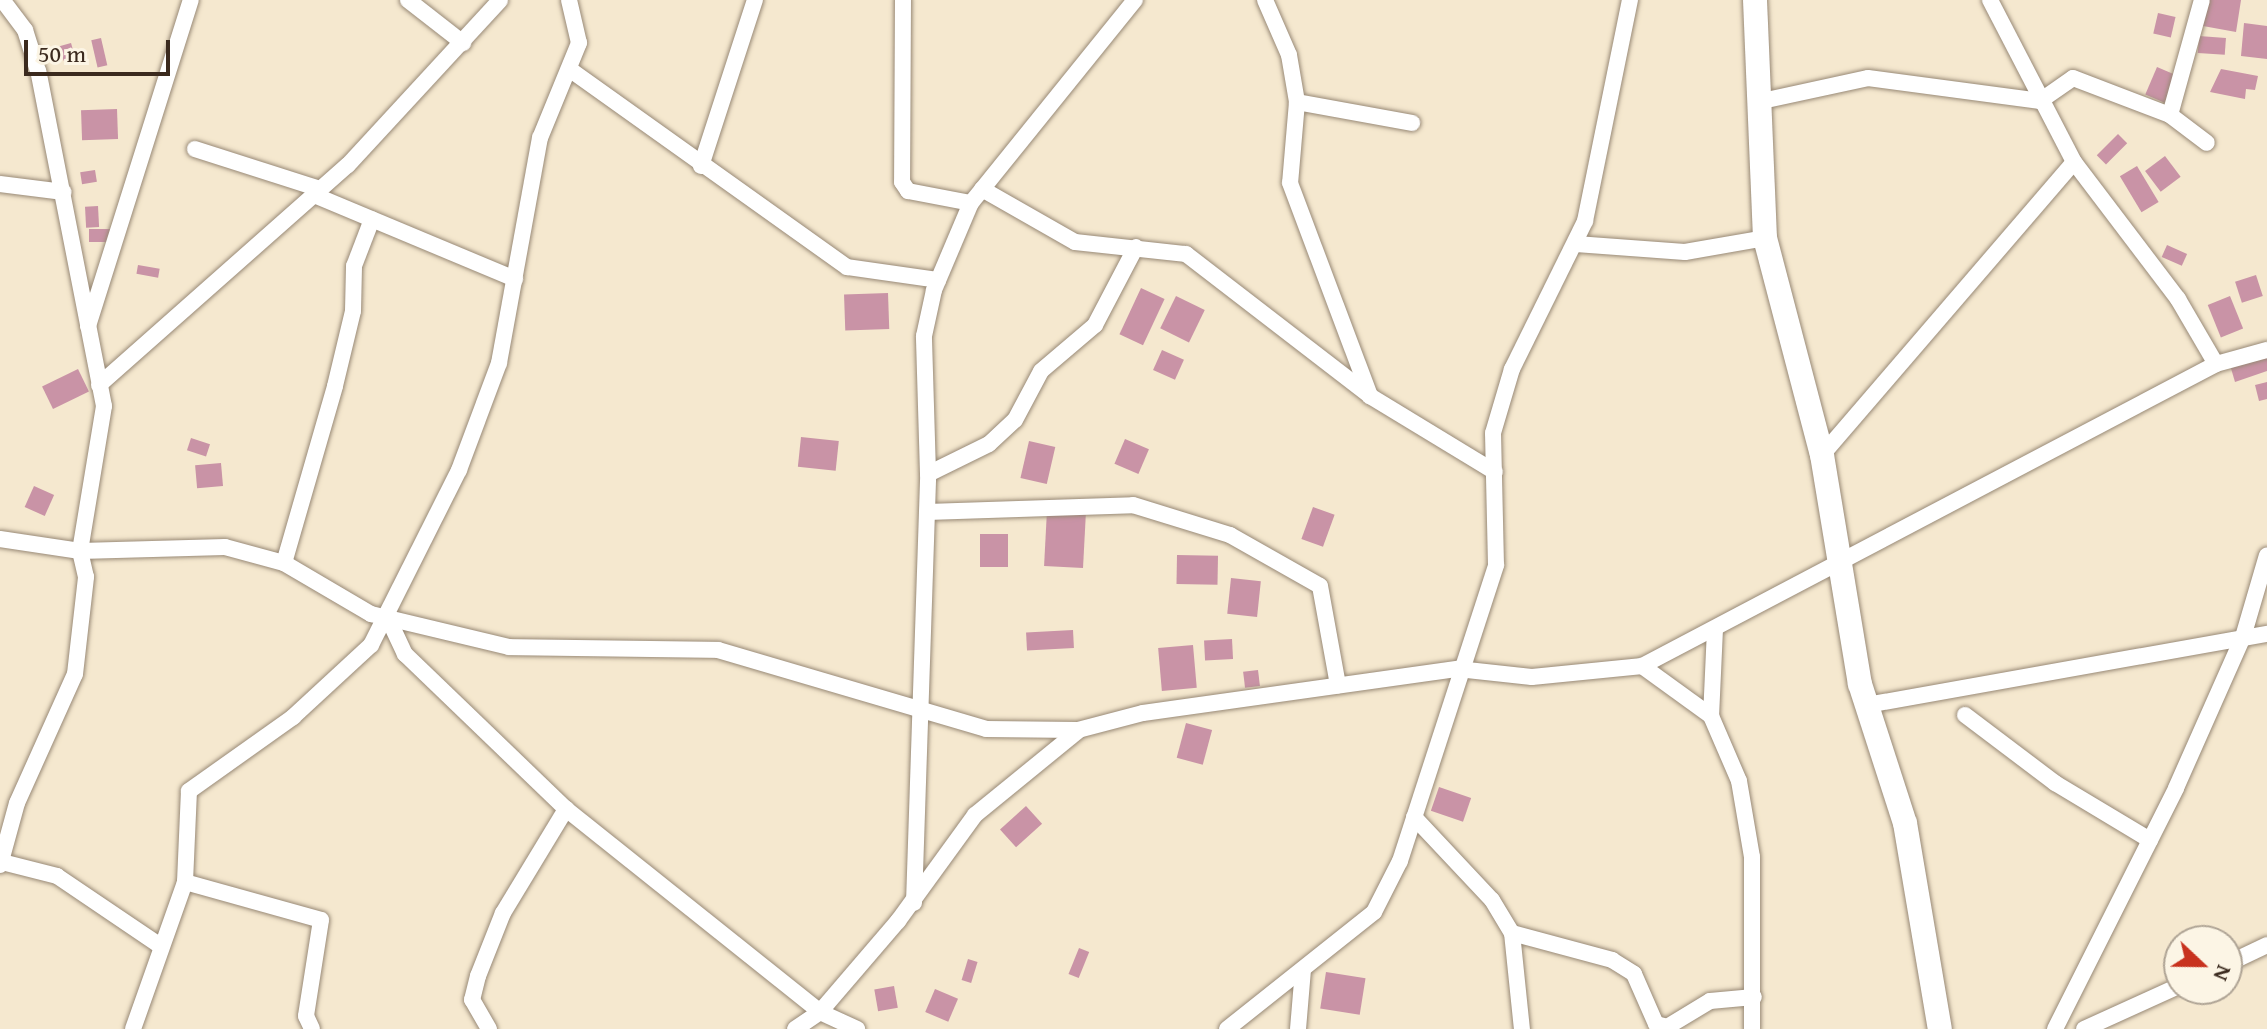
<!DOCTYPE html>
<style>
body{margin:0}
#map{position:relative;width:2267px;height:1029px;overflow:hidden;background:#f5e8cf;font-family:"Gentium Book Plus",serif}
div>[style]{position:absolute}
.building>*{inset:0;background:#c993a6;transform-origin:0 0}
.roads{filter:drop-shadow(0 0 2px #988976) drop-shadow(0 0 2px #988976)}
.street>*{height:16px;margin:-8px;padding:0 8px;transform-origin:8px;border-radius:8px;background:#fff}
.secondary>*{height:24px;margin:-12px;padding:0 12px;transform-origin:12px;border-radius:12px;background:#fff}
span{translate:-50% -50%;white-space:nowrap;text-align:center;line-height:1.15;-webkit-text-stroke:6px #fcf5e5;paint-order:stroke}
.north{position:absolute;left:2163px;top:925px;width:80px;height:80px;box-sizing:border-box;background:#fcf5e5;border:2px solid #afa495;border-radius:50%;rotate:112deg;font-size:22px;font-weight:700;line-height:32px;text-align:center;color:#3b2a1e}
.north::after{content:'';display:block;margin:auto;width:28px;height:36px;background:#c8321e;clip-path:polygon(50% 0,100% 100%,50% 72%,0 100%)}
.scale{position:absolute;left:24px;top:40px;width:146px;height:36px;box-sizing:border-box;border:4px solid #3b2a1e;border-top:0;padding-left:10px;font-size:24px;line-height:28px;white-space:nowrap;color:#3b2a1e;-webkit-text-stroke:6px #fcf5e5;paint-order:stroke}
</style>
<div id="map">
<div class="building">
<i style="clip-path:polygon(2208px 0,2241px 0,2236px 32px,2203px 26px)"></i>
<i style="left:2158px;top:13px;width:18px;height:21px;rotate:13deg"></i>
<i style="clip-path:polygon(2244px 23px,2267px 26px,2267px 59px,2241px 56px)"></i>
<i style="left:2199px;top:36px;width:27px;height:17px;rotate:4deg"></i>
<i style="left:101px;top:38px;width:28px;height:10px;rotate:77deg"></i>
<i style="left:71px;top:43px;width:15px;height:12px;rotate:74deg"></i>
<i style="left:2157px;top:67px;width:21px;height:30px;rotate:23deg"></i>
<i style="clip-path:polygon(2221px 69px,2258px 76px,2255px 90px,2246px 89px,2245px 99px,2210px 92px)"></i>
<i style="left:117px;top:109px;width:30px;height:36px;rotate:88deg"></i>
<i style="left:2118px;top:134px;width:13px;height:30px;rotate:45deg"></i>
<i style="left:2165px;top:156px;width:26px;height:25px;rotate:53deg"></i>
<i style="left:2137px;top:166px;width:42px;height:20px;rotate:59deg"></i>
<i style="left:95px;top:170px;width:12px;height:15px;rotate:81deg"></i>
<i style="left:98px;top:206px;width:21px;height:13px;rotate:87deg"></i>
<i style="left:111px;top:229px;width:13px;height:22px;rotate:90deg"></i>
<i style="left:2167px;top:245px;width:22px;height:13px;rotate:24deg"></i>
<i style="left:138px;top:265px;width:22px;height:9px;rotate:10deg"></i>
<i style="left:2256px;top:275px;width:22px;height:22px;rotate:72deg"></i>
<i style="left:1141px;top:288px;width:26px;height:51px;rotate:25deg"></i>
<i style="left:888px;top:293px;width:36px;height:44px;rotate:88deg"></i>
<i style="left:1176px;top:296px;width:32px;height:36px;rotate:26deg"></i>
<i style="left:2230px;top:296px;width:35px;height:24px;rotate:68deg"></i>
<i style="left:1162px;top:350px;width:24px;height:22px;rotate:24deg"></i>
<i style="clip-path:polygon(2267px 353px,2267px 371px,2235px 382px,2230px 365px)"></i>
<i style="left:78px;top:369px;width:25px;height:40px;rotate:64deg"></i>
<i style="clip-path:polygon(2267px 382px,2267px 399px,2259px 401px,2255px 385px)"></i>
<i style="left:801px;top:437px;width:38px;height:30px;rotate:6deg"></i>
<i style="left:191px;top:438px;width:20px;height:13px;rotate:18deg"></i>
<i style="left:1125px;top:439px;width:26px;height:27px;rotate:23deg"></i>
<i style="left:1029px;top:441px;width:27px;height:38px;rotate:13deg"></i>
<i style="left:221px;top:463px;width:23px;height:26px;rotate:85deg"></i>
<i style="left:34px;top:486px;width:22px;height:23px;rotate:24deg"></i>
<i style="left:1313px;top:507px;width:23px;height:34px;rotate:20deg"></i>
<i style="left:1047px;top:510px;width:39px;height:56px;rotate:3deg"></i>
<i style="left:980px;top:534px;width:28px;height:33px"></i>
<i style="left:1177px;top:555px;width:41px;height:29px;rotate:1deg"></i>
<i style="left:1231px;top:578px;width:30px;height:36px;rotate:6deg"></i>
<i style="left:1073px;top:630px;width:18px;height:47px;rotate:87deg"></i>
<i style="left:1232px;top:639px;width:20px;height:28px;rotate:87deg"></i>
<i style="left:1193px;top:645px;width:43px;height:35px;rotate:85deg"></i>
<i style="left:1258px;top:670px;width:16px;height:15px;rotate:83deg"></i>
<i style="left:1186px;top:723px;width:27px;height:36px;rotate:15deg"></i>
<i style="left:1439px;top:787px;width:34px;height:25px;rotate:19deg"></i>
<i style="left:1026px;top:806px;width:24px;height:35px;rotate:48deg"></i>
<i style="left:1079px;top:948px;width:11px;height:28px;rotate:22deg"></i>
<i style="left:968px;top:959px;width:10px;height:22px;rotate:17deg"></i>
<i style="left:1326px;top:972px;width:40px;height:37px;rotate:9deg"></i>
<i style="left:894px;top:986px;width:22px;height:20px;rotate:80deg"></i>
<i style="left:935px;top:989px;width:25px;height:25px;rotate:23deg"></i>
</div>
<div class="roads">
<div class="street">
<i style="left:408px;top:0;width:70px;rotate:38deg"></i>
<i style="left:903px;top:0;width:182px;rotate:90.3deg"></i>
<i style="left:902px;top:182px;width:11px;rotate:56deg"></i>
<i style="left:908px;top:191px;width:64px;rotate:10.8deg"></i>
<i style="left:1265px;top:0;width:60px;rotate:66.4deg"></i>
<i style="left:1289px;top:55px;width:48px;rotate:80.3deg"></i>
<i style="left:1297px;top:102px;width:81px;rotate:94.9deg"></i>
<i style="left:1290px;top:183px;width:228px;rotate:69.4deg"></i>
<i style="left:1370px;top:396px;width:146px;rotate:31.3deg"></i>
<i style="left:1990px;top:0;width:182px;rotate:62.6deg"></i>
<i style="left:2074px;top:162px;width:172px;rotate:52.8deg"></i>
<i style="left:2178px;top:299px;width:75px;rotate:59.7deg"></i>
<i style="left:572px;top:71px;width:338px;rotate:35.5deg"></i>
<i style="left:847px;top:267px;width:92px;rotate:8.1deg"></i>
<i style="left:1762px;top:101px;width:108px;rotate:-12.2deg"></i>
<i style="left:1868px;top:78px;width:174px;rotate:7.6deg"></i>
<i style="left:2040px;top:101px;width:40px;rotate:-34.9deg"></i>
<i style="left:2073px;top:78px;width:104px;rotate:20.9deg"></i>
<i style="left:2170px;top:115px;width:46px;rotate:37.1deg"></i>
<i style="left:1297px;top:102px;width:117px;rotate:10.3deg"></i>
<i style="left:2170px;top:115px;width:119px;rotate:-74.5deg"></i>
<i style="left:195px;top:149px;width:131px;rotate:17.7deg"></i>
<i style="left:701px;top:166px;width:175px;rotate:-72deg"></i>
<i style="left:0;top:184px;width:64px;rotate:7.2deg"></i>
<i style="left:982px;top:189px;width:107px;rotate:29.7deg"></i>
<i style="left:1075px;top:242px;width:112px;rotate:6.2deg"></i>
<i style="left:1186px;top:254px;width:231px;rotate:37.6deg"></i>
<i style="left:314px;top:195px;width:218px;rotate:22.7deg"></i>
<i style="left:1576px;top:244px;width:109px;rotate:4.2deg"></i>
<i style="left:1685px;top:252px;width:81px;rotate:-9.9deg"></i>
<i style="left:88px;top:326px;width:342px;rotate:-72.5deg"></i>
<i style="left:99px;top:385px;width:332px;rotate:-41.5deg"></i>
<i style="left:348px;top:165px;width:224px;rotate:-47.3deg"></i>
<i style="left:1822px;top:455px;width:386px;rotate:-49.3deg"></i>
<i style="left:928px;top:474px;width:68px;rotate:-26.2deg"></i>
<i style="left:989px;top:444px;width:35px;rotate:-43deg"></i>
<i style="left:1015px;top:420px;width:55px;rotate:-62deg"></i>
<i style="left:1041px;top:371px;width:71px;rotate:-40.4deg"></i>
<i style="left:1095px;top:325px;width:88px;rotate:-62.3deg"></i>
<i style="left:927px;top:512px;width:206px;rotate:-1.9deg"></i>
<i style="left:1133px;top:505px;width:102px;rotate:17.2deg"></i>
<i style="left:1230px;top:535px;width:103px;rotate:29.5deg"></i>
<i style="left:1320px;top:586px;width:101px;rotate:79.7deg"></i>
<i style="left:0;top:539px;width:81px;rotate:8.5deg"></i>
<i style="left:80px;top:551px;width:145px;rotate:-1.6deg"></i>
<i style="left:225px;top:547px;width:61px;rotate:15.2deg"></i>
<i style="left:284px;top:563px;width:101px;rotate:30.4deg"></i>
<i style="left:371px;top:614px;width:142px;rotate:13.4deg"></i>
<i style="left:509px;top:647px;width:209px;rotate:0.8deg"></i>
<i style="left:718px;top:650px;width:279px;rotate:16.4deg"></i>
<i style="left:986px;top:729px;width:92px;rotate:0.6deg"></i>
<i style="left:1078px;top:730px;width:67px;rotate:-14.7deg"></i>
<i style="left:1143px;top:713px;width:318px;rotate:-8deg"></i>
<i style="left:1458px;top:669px;width:74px;rotate:6.2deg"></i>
<i style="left:1532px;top:677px;width:111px;rotate:-5.7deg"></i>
<i style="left:1642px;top:666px;width:649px;rotate:-27.75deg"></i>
<i style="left:2216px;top:364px;width:53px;rotate:-15.4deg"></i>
<i style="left:284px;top:563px;width:184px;rotate:-73.9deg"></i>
<i style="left:335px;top:386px;width:77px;rotate:-76.5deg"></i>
<i style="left:353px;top:311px;width:45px;rotate:-88.7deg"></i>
<i style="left:354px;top:266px;width:50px;rotate:-69deg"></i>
<i style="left:389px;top:620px;width:38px;rotate:65deg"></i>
<i style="left:405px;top:654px;width:223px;rotate:43.9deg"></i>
<i style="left:566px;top:809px;width:325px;rotate:38.6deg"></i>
<i style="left:820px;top:1012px;width:41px;rotate:24.7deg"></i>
<i style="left:1715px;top:629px;width:87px;rotate:92.6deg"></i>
<i style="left:1711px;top:716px;width:71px;rotate:66.7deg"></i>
<i style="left:1739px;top:781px;width:77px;rotate:80.3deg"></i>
<i style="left:1752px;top:857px;width:172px;rotate:90deg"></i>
<i style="left:1642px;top:666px;width:85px;rotate:35.9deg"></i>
<i style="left:1867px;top:705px;width:406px;rotate:-10.1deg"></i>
<i style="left:1965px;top:715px;width:113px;rotate:37.1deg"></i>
<i style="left:2055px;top:783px;width:111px;rotate:31deg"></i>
<i style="left:1414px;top:817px;width:114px;rotate:46.8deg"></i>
<i style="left:1492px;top:900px;width:39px;rotate:59deg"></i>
<i style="left:1512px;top:933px;width:97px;rotate:84.1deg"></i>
<i style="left:2px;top:862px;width:57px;rotate:14.3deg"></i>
<i style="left:57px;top:876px;width:123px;rotate:34.1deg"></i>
<i style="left:0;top:865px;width:64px;rotate:-74.7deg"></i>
<i style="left:17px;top:803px;width:141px;rotate:-65.8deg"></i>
<i style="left:75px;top:674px;width:98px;rotate:-83.5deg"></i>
<i style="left:86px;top:577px;width:27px;rotate:-103deg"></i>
<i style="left:80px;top:551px;width:147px;rotate:-80.6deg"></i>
<i style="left:104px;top:406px;width:341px;rotate:-101.1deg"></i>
<i style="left:38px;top:71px;width:43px;rotate:-107.6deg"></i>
<i style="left:25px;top:30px;width:38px;rotate:-127deg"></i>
<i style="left:185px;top:882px;width:141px;rotate:15.6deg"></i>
<i style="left:321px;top:920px;width:97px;rotate:98.9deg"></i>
<i style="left:306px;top:1016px;width:14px;rotate:65deg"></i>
<i style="left:914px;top:903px;width:429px;rotate:-88.1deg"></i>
<i style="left:928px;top:474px;width:138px;rotate:-91.7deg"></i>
<i style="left:924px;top:336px;width:47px;rotate:-77.7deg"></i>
<i style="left:934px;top:290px;width:95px;rotate:-67deg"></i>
<i style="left:971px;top:203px;width:261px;rotate:-51.1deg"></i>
<i style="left:1512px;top:933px;width:104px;rotate:15.1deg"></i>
<i style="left:1612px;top:960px;width:26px;rotate:32deg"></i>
<i style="left:1634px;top:974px;width:55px;rotate:66.3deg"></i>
<i style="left:1656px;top:1024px;width:11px;rotate:15deg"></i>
<i style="left:1667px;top:1027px;width:50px;rotate:-31.2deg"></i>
<i style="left:1710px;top:1001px;width:44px;rotate:-5.2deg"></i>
<i style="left:2227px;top:964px;width:44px;rotate:-25.4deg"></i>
<i style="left:133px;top:1029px;width:156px;rotate:-70.5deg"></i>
<i style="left:185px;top:882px;width:91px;rotate:-87.5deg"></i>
<i style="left:189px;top:791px;width:128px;rotate:-35.4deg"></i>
<i style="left:293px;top:717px;width:106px;rotate:-42.7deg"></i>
<i style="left:371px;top:645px;width:196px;rotate:-63.3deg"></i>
<i style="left:459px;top:470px;width:114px;rotate:-69.5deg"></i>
<i style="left:499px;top:363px;width:229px;rotate:-79.7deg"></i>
<i style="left:540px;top:138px;width:103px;rotate:-67.7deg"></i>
<i style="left:579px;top:43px;width:44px;rotate:-103.1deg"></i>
<i style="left:489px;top:1029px;width:34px;rotate:-120deg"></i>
<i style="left:472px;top:1000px;width:25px;rotate:-76deg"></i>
<i style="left:478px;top:976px;width:68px;rotate:-68.4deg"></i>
<i style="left:503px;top:913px;width:122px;rotate:-58.8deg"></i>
<i style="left:795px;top:1029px;width:30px;rotate:-34deg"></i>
<i style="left:820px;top:1012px;width:120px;rotate:-49.4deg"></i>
<i style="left:898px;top:921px;width:131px;rotate:-54deg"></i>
<i style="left:975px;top:815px;width:133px;rotate:-39.2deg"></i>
<i style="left:1227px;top:1029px;width:188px;rotate:-38.5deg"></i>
<i style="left:1374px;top:912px;width:57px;rotate:-63deg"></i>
<i style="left:1400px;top:861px;width:311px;rotate:-72deg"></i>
<i style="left:1496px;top:565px;width:132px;rotate:-91.3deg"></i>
<i style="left:1493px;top:433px;width:67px;rotate:-73.5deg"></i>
<i style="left:1512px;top:369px;width:165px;rotate:-63.7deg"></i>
<i style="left:1585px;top:221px;width:226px;rotate:-78.5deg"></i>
<i style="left:1298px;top:1029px;width:59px;rotate:-85.2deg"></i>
<i style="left:2055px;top:1029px;width:270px;rotate:-63.3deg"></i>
<i style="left:2176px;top:788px;width:165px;rotate:-66.1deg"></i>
<i style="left:2243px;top:637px;width:85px;rotate:-73.7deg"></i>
<i style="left:2084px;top:1029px;width:104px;rotate:-24.4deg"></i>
</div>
<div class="secondary">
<i style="left:1755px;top:0;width:238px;rotate:87.6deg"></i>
<i style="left:1765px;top:238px;width:224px;rotate:75.3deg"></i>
<i style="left:1822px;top:455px;width:232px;rotate:80.6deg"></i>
<i style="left:1860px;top:684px;width:146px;rotate:72.1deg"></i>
<i style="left:1905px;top:823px;width:209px;rotate:80.4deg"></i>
</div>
</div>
<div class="north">N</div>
<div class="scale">50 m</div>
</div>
